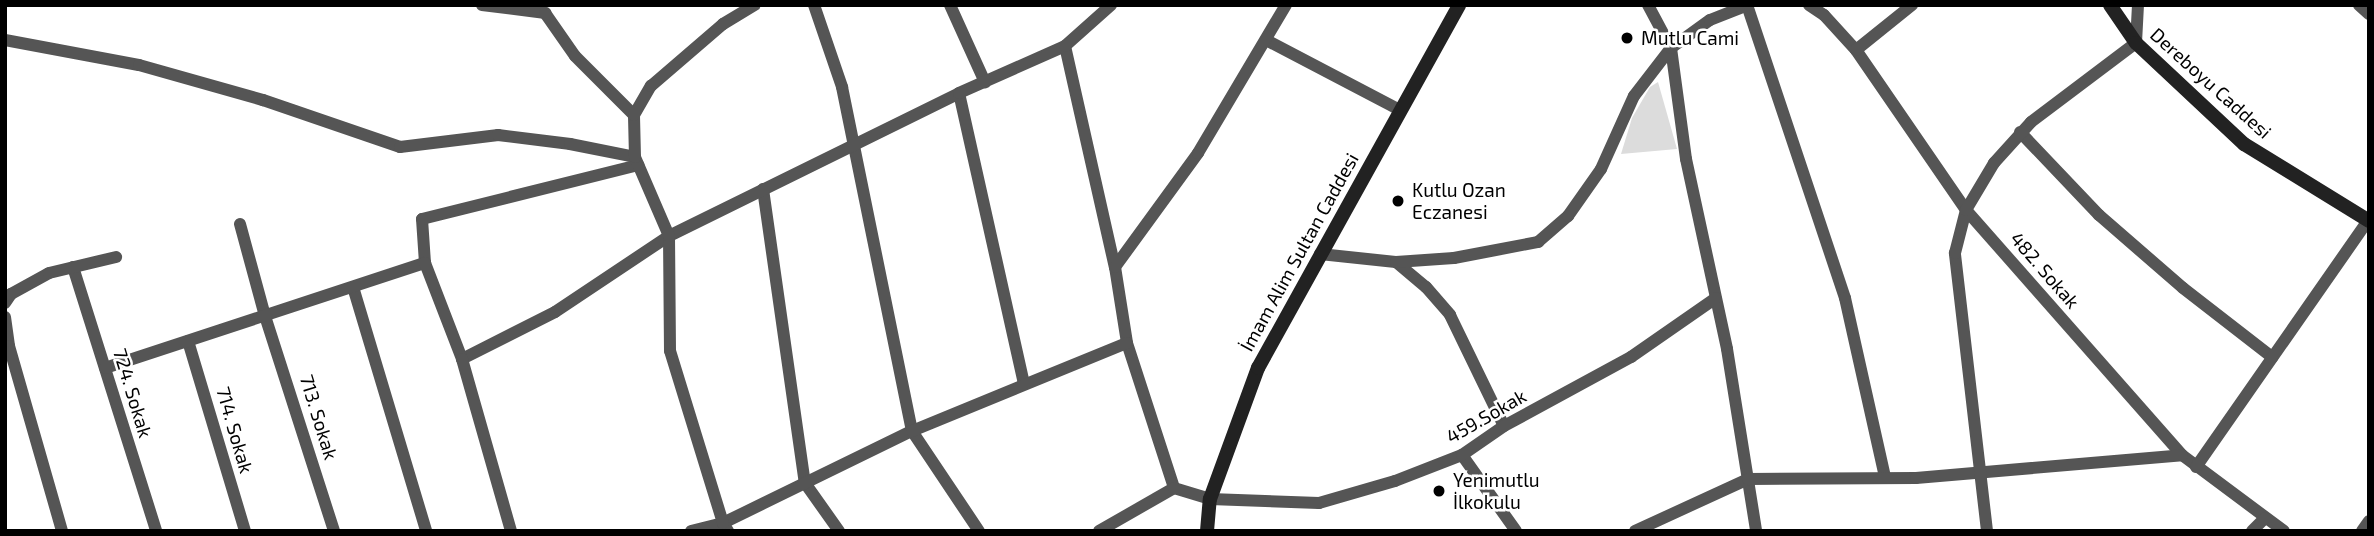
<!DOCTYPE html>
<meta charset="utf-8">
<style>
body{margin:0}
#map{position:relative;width:2374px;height:536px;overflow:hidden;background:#fff;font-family:"Exo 2",sans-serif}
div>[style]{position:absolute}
.green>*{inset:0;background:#dcdcdc}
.street>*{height:12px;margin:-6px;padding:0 6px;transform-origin:6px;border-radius:6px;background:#555}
.secondary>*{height:14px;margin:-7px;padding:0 7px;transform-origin:7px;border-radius:7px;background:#222}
.dots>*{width:19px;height:19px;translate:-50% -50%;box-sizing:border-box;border:4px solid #fff;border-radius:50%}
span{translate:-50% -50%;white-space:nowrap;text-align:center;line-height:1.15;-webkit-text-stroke:5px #fff;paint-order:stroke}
.poi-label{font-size:19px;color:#000}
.left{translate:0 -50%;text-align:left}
.street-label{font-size:19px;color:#000}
.frame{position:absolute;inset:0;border:7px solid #000;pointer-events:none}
</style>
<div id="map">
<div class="green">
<i style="clip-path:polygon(1658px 82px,1677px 149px,1621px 154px,1632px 118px,1650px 87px)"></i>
</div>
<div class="street">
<i style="left:482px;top:5px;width:64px;rotate:7.2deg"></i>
<i style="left:545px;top:13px;width:52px;rotate:55.1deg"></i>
<i style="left:575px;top:56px;width:83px;rotate:45deg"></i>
<i style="left:814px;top:5px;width:87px;rotate:71.1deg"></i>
<i style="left:842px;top:87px;width:351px;rotate:78.5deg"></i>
<i style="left:912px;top:431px;width:120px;rotate:56.2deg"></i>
<i style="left:950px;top:5px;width:85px;rotate:65.6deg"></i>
<i style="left:1648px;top:5px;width:49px;rotate:61.9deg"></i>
<i style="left:1671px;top:48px;width:112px;rotate:82.3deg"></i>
<i style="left:1686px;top:159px;width:194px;rotate:77.8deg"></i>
<i style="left:1727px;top:349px;width:184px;rotate:80.9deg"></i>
<i style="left:1747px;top:5px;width:309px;rotate:71.5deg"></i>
<i style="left:1845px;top:298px;width:183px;rotate:77.4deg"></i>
<i style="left:1809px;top:5px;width:18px;rotate:34deg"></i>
<i style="left:1824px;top:15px;width:47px;rotate:47.6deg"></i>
<i style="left:1856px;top:50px;width:194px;rotate:55.5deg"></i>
<i style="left:1966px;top:210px;width:327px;rotate:48.6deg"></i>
<i style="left:2182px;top:455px;width:127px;rotate:36.7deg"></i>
<i style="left:2359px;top:5px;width:13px;rotate:42deg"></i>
<i style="left:5px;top:40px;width:136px;rotate:10.6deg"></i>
<i style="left:139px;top:65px;width:129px;rotate:15.8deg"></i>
<i style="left:263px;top:100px;width:145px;rotate:18.9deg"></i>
<i style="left:400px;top:147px;width:99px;rotate:-7deg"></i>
<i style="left:498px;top:135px;width:73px;rotate:7.1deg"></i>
<i style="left:570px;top:144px;width:66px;rotate:11.3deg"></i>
<i style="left:1266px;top:40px;width:151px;rotate:27.6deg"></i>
<i style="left:1065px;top:46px;width:227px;rotate:77.3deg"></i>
<i style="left:1115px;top:267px;width:77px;rotate:81deg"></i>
<i style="left:1127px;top:343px;width:152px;rotate:72deg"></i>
<i style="left:1856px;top:50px;width:72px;rotate:-38.8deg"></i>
<i style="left:959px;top:93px;width:298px;rotate:77.4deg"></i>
<i style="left:2020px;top:132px;width:115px;rotate:46.4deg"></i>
<i style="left:2099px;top:215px;width:111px;rotate:41deg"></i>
<i style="left:2183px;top:288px;width:113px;rotate:37.8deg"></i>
<i style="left:763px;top:189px;width:297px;rotate:81.9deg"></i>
<i style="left:805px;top:483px;width:59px;rotate:54.7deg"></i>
<i style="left:240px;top:224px;width:95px;rotate:74.8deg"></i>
<i style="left:265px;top:316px;width:226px;rotate:72.2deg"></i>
<i style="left:1320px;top:254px;width:76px;rotate:6deg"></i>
<i style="left:1396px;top:262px;width:39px;rotate:40deg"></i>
<i style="left:1426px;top:287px;width:37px;rotate:49deg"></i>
<i style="left:1450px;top:315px;width:123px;rotate:64.1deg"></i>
<i style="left:1396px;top:262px;width:58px;rotate:-3.9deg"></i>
<i style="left:1454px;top:258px;width:86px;rotate:-10.8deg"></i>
<i style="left:1538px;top:242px;width:40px;rotate:-41deg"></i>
<i style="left:1568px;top:216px;width:57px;rotate:-54.9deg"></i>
<i style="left:1601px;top:169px;width:80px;rotate:-65.7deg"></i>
<i style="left:1634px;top:96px;width:61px;rotate:-52.4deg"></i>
<i style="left:1671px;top:48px;width:48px;rotate:-35.7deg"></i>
<i style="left:1710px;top:20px;width:41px;rotate:-21.5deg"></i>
<i style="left:425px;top:263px;width:44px;rotate:-93.9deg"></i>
<i style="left:422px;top:219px;width:223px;rotate:-14deg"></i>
<i style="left:73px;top:267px;width:277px;rotate:72.5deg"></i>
<i style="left:1115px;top:267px;width:141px;rotate:-53.9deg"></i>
<i style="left:1198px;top:153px;width:172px;rotate:-59.3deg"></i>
<i style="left:353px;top:287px;width:255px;rotate:73.3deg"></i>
<i style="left:5px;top:303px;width:11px;rotate:-56deg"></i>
<i style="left:11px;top:294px;width:43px;rotate:-28.9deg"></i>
<i style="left:49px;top:273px;width:69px;rotate:-13.4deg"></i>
<i style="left:5px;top:317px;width:29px;rotate:82deg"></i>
<i style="left:9px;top:346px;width:192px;rotate:74deg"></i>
<i style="left:188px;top:341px;width:198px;rotate:73.3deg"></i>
<i style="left:462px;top:359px;width:104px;rotate:-26.8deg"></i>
<i style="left:555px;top:312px;width:137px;rotate:-33.7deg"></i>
<i style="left:669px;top:236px;width:323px;rotate:-26.2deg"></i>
<i style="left:959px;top:93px;width:116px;rotate:-23.9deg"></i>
<i style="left:1065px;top:46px;width:62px;rotate:-41.7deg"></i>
<i style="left:105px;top:368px;width:337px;rotate:-18.2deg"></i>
<i style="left:425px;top:263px;width:103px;rotate:68.9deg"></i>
<i style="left:462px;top:359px;width:179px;rotate:74.1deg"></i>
<i style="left:1462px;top:455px;width:93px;rotate:54.6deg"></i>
<i style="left:2196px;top:467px;width:301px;rotate:-55.1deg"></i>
<i style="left:691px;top:531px;width:33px;rotate:-14deg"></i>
<i style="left:723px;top:523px;width:210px;rotate:-26deg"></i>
<i style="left:912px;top:431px;width:232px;rotate:-22.3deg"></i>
<i style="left:728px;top:531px;width:9px;rotate:-122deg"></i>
<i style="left:723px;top:523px;width:180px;rotate:-107.1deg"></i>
<i style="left:670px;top:351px;width:115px;rotate:-90.5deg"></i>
<i style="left:669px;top:236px;width:86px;rotate:-113.3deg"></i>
<i style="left:635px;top:157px;width:42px;rotate:-91.4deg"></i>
<i style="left:634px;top:115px;width:34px;rotate:-60deg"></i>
<i style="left:651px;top:86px;width:95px;rotate:-40.7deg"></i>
<i style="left:723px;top:24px;width:37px;rotate:-31deg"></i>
<i style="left:1099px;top:531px;width:86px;rotate:-29.8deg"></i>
<i style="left:1174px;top:488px;width:38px;rotate:17deg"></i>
<i style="left:1210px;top:499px;width:109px;rotate:2.1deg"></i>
<i style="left:1319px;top:503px;width:79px;rotate:-16.1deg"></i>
<i style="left:1395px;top:481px;width:72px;rotate:-21.2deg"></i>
<i style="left:1462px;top:455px;width:51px;rotate:-34.6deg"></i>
<i style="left:1504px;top:426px;width:145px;rotate:-28.5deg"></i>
<i style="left:1631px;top:357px;width:103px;rotate:-34.8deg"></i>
<i style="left:1635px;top:531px;width:124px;rotate:-24.7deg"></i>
<i style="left:1748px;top:479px;width:168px;rotate:-0.3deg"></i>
<i style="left:1916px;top:478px;width:267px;rotate:-4.9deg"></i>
<i style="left:1987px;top:531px;width:280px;rotate:-96.6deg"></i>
<i style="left:1955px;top:253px;width:44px;rotate:-75.7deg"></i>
<i style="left:1966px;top:210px;width:55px;rotate:-59.2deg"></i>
<i style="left:1994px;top:163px;width:55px;rotate:-47.9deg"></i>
<i style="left:2031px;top:122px;width:131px;rotate:-37deg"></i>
<i style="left:2136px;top:43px;width:38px;rotate:-87deg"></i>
<i style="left:2252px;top:531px;width:18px;rotate:-45deg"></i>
<i style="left:2362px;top:531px;width:12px;rotate:-55deg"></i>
</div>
<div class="secondary">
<i style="left:2110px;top:5px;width:46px;rotate:55.6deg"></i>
<i style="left:2136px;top:43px;width:148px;rotate:43.1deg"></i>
<i style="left:2244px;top:144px;width:147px;rotate:31.6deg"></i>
<i style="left:1207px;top:531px;width:32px;rotate:-85deg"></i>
<i style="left:1210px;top:499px;width:140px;rotate:-69.9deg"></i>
<i style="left:1258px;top:368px;width:415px;rotate:-61deg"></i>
</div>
<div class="dots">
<i style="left:1627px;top:38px;background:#000"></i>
<i style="left:1398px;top:201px;background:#000"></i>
<i style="left:1439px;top:491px;background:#000"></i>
</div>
<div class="poi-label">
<span class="left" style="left:1641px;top:38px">Mutlu Cami</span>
<span class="left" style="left:1412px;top:201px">Kutlu Ozan<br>Eczanesi</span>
<span class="left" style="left:1453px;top:491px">Yenimutlu<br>İlkokulu</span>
</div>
<div class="street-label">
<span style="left:2211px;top:83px;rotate:42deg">Dereboyu Caddesi</span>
<span style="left:1299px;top:252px;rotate:-61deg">İmam Alim Sultan Caddesi</span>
<span style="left:2045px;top:270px;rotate:49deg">482. Sokak</span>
<span style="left:133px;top:393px;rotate:73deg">724. Sokak</span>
<span style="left:1486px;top:416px;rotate:-30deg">459.Sokak</span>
<span style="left:319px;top:417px;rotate:73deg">713. Sokak</span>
<span style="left:235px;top:430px;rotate:74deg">714. Sokak</span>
</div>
<div class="frame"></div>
</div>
